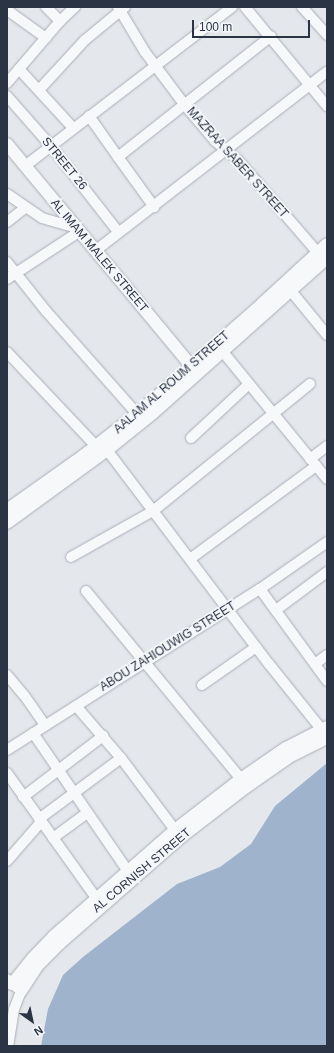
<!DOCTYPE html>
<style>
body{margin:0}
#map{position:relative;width:334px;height:1053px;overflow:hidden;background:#e4e7ec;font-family:Helvetica,sans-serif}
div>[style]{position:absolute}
.water>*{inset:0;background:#9fb4cc}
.roads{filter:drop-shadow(0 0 1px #a9aeb7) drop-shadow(0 0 1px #a9aeb7)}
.minor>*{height:10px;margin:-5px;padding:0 5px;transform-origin:5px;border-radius:5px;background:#f7f8fa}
.tertiary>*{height:12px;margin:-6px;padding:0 6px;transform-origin:6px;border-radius:6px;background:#f7f8fa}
span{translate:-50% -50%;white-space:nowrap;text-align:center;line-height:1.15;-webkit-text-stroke:4px #f4f6f9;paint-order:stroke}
.street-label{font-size:12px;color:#2b3445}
.frame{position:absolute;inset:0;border:8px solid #2b3445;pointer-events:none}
.north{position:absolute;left:12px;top:1001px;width:40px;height:40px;-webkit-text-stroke:3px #f4f6f9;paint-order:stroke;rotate:147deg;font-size:11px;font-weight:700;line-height:16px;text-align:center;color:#2b3445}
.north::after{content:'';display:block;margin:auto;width:14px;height:18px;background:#2b3445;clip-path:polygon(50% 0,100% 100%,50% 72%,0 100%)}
.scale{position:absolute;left:192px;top:20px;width:118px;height:18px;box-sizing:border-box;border:2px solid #2b3445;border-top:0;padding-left:5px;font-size:12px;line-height:14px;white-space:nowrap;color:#2b3445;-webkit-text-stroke:3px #f4f6f9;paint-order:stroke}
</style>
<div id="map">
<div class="water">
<i style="clip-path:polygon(327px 763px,327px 1046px,41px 1046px,48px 1009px,63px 975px,83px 957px,177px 884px,220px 867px,251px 844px,275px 806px)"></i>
</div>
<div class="roads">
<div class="minor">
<i style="left:46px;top:7px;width:20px;rotate:45deg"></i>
<i style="left:118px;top:7px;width:52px;rotate:59deg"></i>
<i style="left:145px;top:52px;width:65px;rotate:53.1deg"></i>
<i style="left:184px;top:104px;width:48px;rotate:50deg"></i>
<i style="left:215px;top:141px;width:30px;rotate:40deg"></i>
<i style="left:238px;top:160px;width:123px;rotate:49.3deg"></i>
<i style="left:245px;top:7px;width:129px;rotate:50.4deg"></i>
<i style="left:302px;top:7px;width:38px;rotate:48deg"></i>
<i style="left:7px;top:10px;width:48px;rotate:35.7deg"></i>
<i style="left:19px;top:69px;width:80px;rotate:47.5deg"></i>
<i style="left:7px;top:83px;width:82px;rotate:-49.5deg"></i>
<i style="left:60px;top:21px;width:21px;rotate:-43deg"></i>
<i style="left:39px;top:90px;width:68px;rotate:-47.4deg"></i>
<i style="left:85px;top:40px;width:52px;rotate:-39.5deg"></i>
<i style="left:7px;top:96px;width:67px;rotate:48.7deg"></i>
<i style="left:51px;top:146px;width:110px;rotate:52deg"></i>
<i style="left:89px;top:116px;width:50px;rotate:54.7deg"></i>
<i style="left:118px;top:157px;width:195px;rotate:-38.3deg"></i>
<i style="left:118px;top:157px;width:62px;rotate:54.2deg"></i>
<i style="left:25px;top:166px;width:261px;rotate:-37.5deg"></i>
<i style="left:7px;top:194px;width:42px;rotate:34.4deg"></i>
<i style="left:42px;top:218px;width:36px;rotate:16deg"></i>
<i style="left:7px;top:222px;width:23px;rotate:-38deg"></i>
<i style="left:95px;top:251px;width:293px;rotate:-37.7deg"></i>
<i style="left:7px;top:262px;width:63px;rotate:51.5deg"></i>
<i style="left:46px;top:311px;width:137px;rotate:48.5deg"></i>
<i style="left:7px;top:279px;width:87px;rotate:-33.3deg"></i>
<i style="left:291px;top:291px;width:57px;rotate:50.7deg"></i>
<i style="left:7px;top:352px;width:129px;rotate:46.6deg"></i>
<i style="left:223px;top:352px;width:164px;rotate:50.7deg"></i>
<i style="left:191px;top:438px;width:79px;rotate:-43deg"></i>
<i style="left:107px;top:450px;width:268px;rotate:52.9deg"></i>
<i style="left:269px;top:664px;width:85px;rotate:51.2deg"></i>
<i style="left:310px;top:459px;width:21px;rotate:-37deg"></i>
<i style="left:71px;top:557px;width:94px;rotate:-29.3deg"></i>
<i style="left:153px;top:511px;width:202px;rotate:-39deg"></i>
<i style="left:190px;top:559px;width:157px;rotate:-36.4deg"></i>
<i style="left:260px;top:589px;width:114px;rotate:53.9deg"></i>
<i style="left:86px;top:591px;width:244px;rotate:50.5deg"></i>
<i style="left:276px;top:610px;width:64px;rotate:-36.7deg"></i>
<i style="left:315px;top:664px;width:15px;rotate:-37deg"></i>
<i style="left:7px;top:675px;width:26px;rotate:50deg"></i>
<i style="left:24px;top:695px;width:37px;rotate:55deg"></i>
<i style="left:202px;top:685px;width:66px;rotate:-35.1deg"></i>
<i style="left:76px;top:706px;width:69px;rotate:49.1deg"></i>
<i style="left:121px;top:758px;width:90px;rotate:53.1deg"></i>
<i style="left:33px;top:733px;width:166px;rotate:55.5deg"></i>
<i style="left:7px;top:750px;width:300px;rotate:-32.5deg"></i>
<i style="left:260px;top:589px;width:82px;rotate:-35deg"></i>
<i style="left:7px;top:773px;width:153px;rotate:54.5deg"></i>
<i style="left:23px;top:797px;width:101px;rotate:-37.3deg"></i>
<i style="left:39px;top:819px;width:102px;rotate:-36.6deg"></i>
<i style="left:53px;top:838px;width:42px;rotate:-36.3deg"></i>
<i style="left:7px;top:861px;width:52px;rotate:-48.9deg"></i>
<i style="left:7px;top:979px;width:18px;rotate:41deg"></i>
<i style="left:21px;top:991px;width:19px;rotate:111deg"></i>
<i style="left:14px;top:1009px;width:37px;rotate:99deg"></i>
</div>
<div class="tertiary">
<i style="left:7px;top:144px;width:290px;rotate:50.3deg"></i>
<i style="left:7px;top:510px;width:93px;rotate:-35.4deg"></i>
<i style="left:83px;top:456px;width:68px;rotate:-37.9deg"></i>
<i style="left:137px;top:414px;width:167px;rotate:-41.3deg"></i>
<i style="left:262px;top:304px;width:88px;rotate:-42.7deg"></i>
<i style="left:7px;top:523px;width:124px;rotate:-36.1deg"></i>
<i style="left:107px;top:450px;width:59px;rotate:-38.8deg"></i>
<i style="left:153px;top:413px;width:233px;rotate:-41.7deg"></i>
<i style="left:12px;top:984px;width:32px;rotate:-51deg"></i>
<i style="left:32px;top:959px;width:32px;rotate:-46deg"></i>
<i style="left:54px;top:936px;width:161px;rotate:-41.2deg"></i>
<i style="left:175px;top:830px;width:83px;rotate:-37.7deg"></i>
<i style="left:241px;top:779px;width:55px;rotate:-34.6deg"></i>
<i style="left:286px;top:748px;width:46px;rotate:-27.1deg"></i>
<i style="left:21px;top:991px;width:31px;rotate:-57deg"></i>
<i style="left:38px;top:965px;width:31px;rotate:-45deg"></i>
<i style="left:60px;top:943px;width:161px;rotate:-41.2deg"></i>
<i style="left:181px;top:837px;width:82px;rotate:-37.6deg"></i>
<i style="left:246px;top:787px;width:52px;rotate:-34.9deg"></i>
<i style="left:289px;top:757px;width:42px;rotate:-26.6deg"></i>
</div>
</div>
<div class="street-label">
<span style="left:237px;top:163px;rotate:48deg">MAZRAA SABER STREET</span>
<span style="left:64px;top:164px;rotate:51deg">STREET 26</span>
<span style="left:99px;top:256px;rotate:50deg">AL IMAM MALEK STREET</span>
<span style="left:172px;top:383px;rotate:-41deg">AALAM AL ROUM STREET</span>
<span style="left:168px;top:647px;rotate:-32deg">ABOU ZAHIOUWIG STREET</span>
<span style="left:142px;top:871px;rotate:-40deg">AL CORNISH STREET</span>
</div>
<div class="frame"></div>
<div class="north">N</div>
<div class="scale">100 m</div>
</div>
